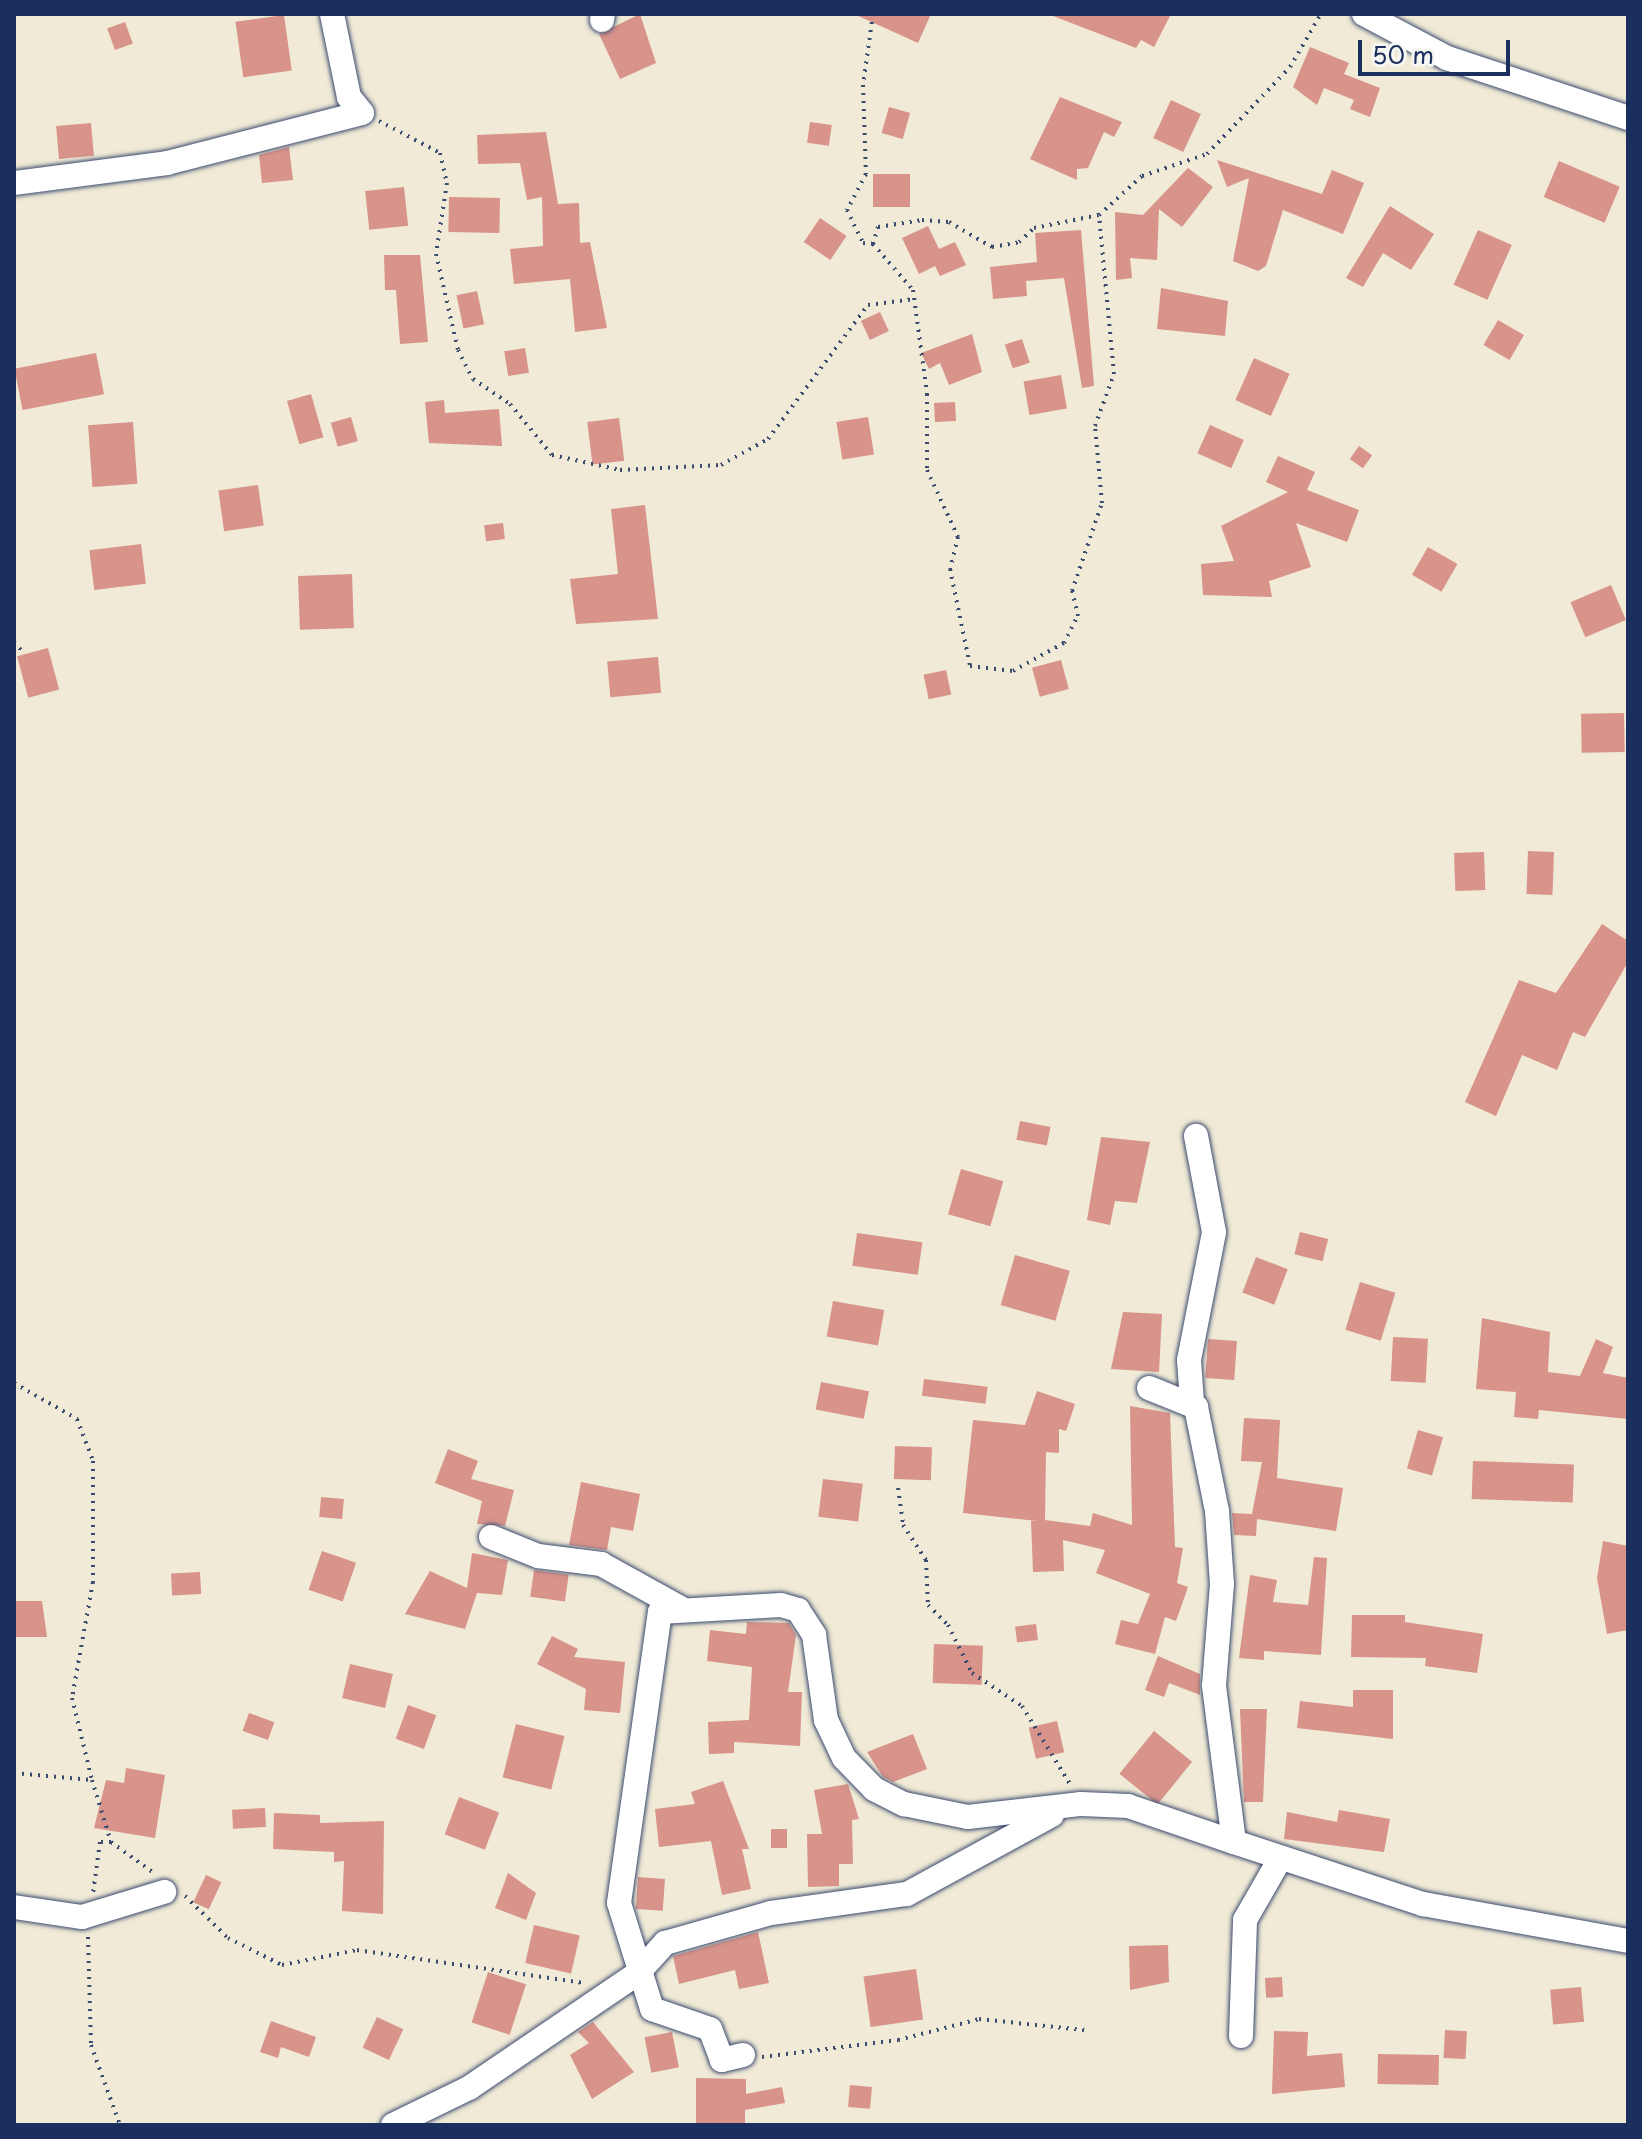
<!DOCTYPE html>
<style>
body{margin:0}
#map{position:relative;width:1642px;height:2139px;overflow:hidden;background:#f0ead6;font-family:"Playpen Sans",sans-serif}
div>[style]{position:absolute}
.building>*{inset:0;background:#d8938a;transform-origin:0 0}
.path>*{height:4px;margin-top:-2px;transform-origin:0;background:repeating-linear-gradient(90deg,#3b4b70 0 2px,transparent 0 8px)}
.roads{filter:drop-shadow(0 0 2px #3b4b70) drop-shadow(0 0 2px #3b4b70)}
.minor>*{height:24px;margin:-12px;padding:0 12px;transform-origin:12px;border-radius:12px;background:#fff}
span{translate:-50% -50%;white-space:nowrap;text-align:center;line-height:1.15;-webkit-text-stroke:6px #f6f6f2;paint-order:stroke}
.frame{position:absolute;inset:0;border:16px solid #1b2f5e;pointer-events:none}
.scale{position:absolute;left:1358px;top:40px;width:152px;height:36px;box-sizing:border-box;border:4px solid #1b2f5e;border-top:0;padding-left:10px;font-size:24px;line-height:28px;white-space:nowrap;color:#1b2f5e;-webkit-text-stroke:6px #f6f6f2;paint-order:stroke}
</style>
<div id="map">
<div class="building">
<i style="clip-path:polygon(640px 14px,656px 63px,620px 79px,599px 34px)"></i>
<i style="clip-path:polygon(854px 14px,931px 14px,918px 43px)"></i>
<i style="clip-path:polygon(1048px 14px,1171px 14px,1154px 47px,1141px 40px,1136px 48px)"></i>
<i style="left:284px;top:15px;width:56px;height:49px;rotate:82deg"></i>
<i style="left:125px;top:22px;width:23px;height:19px;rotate:70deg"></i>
<i style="clip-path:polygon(1310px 47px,1349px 63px,1344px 74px,1380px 88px,1370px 117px,1350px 109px,1354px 100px,1324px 88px,1317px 105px,1293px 87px)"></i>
<i style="clip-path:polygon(1060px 97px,1122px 122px,1114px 137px,1104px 132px,1088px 168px,1077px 169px,1077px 180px,1030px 159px)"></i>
<i style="left:1171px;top:100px;width:33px;height:42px;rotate:25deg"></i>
<i style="left:889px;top:107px;width:22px;height:27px;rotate:16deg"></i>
<i style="left:810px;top:122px;width:22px;height:21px;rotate:8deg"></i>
<i style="left:91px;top:123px;width:33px;height:35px;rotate:85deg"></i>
<i style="clip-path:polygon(546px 132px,558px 204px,579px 203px,580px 243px,590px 242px,607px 328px,575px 332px,570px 279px,514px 284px,510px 249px,543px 246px,542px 197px,527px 200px,520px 163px,478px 164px,477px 135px)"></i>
<i style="clip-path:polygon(289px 147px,293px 180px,262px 183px,259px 155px)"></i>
<i style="clip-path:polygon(1217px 160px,1322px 194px,1332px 170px,1364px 183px,1343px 234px,1283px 210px,1266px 266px,1258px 271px,1233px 261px,1249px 178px,1227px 187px)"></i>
<i style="left:1559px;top:161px;width:66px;height:39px;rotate:23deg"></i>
<i style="clip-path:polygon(1188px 168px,1213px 187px,1182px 227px,1159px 209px,1157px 260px,1130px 258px,1132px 278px,1116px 280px,1115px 212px,1143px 215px)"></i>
<i style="left:873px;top:174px;width:37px;height:33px"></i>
<i style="left:404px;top:187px;width:39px;height:39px;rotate:84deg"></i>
<i style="left:449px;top:197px;width:51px;height:35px;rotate:1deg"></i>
<i style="clip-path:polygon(1390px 206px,1434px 234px,1411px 270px,1383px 253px,1363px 287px,1346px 278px)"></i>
<i style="left:820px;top:218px;width:32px;height:29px;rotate:34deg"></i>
<i style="clip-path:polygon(928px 226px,939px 249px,955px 242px,966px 265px,940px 276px,935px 266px,919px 274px,902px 238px)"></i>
<i style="clip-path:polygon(1081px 230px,1094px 386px,1082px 388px,1064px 278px,1026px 281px,1027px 296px,993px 299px,990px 267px,1037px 262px,1035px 233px)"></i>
<i style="left:1478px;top:230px;width:37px;height:60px;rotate:24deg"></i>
<i style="clip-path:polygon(384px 255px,420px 255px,428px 342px,400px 344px,396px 290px,385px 290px)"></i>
<i style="clip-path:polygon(1161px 288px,1228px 301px,1225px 336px,1157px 329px)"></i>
<i style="left:477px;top:291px;width:34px;height:21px;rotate:78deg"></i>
<i style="left:880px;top:312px;width:21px;height:21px;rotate:65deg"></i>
<i style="left:1498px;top:320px;width:30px;height:29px;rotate:30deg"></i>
<i style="clip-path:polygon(972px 334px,982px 372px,949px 385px,940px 363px,929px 369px,921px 353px)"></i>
<i style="left:1022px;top:339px;width:25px;height:18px;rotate:72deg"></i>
<i style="left:525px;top:348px;width:25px;height:21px;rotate:81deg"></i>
<i style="left:96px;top:353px;width:42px;height:83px;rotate:79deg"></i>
<i style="left:1254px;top:358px;width:39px;height:46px;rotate:24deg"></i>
<i style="left:1061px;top:375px;width:34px;height:38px;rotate:80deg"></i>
<i style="left:311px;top:394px;width:45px;height:25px;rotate:74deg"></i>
<i style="clip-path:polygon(444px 400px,445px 413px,499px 409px,502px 446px,429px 443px,425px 402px)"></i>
<i style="left:955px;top:402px;width:19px;height:21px;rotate:87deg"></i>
<i style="left:351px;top:417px;width:25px;height:21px;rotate:74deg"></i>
<i style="left:868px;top:417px;width:38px;height:32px;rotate:81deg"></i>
<i style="left:619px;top:418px;width:43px;height:32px;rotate:83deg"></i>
<i style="left:133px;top:422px;width:62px;height:45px;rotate:86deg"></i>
<i style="left:1210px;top:425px;width:37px;height:31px;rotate:24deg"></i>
<i style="left:1359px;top:446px;width:16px;height:16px;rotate:35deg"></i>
<i style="clip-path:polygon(1278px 456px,1315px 472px,1307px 490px,1359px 510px,1347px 542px,1296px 523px,1311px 567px,1269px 581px,1272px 597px,1203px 595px,1201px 564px,1234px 561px,1221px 526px,1288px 492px,1266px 482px)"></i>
<i style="left:258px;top:485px;width:41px;height:40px;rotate:82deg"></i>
<i style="clip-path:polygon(645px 505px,658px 619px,576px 624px,570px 579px,618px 574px,611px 509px)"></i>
<i style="left:503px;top:523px;width:16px;height:19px;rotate:83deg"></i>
<i style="left:141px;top:544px;width:40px;height:52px;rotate:83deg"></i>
<i style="left:1428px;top:547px;width:34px;height:32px;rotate:30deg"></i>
<i style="left:352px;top:574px;width:54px;height:54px;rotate:88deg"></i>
<i style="left:1611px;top:585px;width:38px;height:44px;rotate:67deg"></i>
<i style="left:48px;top:648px;width:43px;height:32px;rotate:75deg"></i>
<i style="left:658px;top:657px;width:36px;height:51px;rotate:85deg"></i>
<i style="left:1061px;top:660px;width:30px;height:30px;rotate:75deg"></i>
<i style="left:946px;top:670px;width:25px;height:23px;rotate:78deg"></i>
<i style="left:1624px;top:713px;width:39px;height:43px;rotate:89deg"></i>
<i style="left:1528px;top:851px;width:26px;height:43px;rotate:2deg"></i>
<i style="left:1484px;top:852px;width:38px;height:30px;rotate:88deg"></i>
<i style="clip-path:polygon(1602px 924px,1628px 941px,1628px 962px,1585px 1037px,1573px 1032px,1557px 1070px,1522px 1055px,1496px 1116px,1465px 1102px,1519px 980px,1556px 993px)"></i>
<i style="left:1020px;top:1121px;width:31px;height:19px;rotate:11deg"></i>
<i style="clip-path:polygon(1101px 1137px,1150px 1142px,1137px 1203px,1115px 1201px,1110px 1225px,1087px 1220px)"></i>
<i style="left:961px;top:1169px;width:44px;height:47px;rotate:16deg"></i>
<i style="left:1300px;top:1232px;width:29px;height:23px;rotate:14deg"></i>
<i style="left:857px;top:1233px;width:66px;height:33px;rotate:8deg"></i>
<i style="left:1015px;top:1255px;width:57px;height:52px;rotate:16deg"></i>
<i style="left:1256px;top:1257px;width:34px;height:38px;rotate:21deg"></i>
<i style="left:1360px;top:1282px;width:37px;height:50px;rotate:17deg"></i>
<i style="left:833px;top:1301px;width:52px;height:36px;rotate:10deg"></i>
<i style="clip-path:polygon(1123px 1312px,1162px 1314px,1159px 1372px,1111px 1369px)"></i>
<i style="clip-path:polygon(1482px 1318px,1550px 1332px,1548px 1372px,1580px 1376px,1596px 1339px,1613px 1347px,1603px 1373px,1628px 1378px,1628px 1419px,1539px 1410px,1538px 1419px,1514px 1417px,1516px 1392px,1476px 1389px)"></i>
<i style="left:1393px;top:1337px;width:35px;height:44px;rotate:3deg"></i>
<i style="left:1208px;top:1339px;width:29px;height:39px;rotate:4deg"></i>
<i style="left:924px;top:1379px;width:64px;height:17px;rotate:7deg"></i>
<i style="left:821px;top:1382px;width:49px;height:28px;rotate:11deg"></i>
<i style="clip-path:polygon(1037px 1391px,1075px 1404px,1066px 1431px,1059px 1429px,1059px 1453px,1046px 1452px,1045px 1520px,1090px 1526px,1093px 1513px,1132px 1525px,1130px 1406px,1170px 1413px,1175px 1547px,1183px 1548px,1177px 1583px,1188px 1587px,1176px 1621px,1165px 1617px,1155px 1654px,1115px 1644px,1121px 1620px,1138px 1624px,1150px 1594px,1096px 1573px,1105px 1550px,1063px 1540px,1064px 1571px,1033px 1572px,1031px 1521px,1037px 1521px,963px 1513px,973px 1420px,1025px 1425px)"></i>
<i style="clip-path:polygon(1244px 1418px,1280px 1420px,1277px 1478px,1343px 1488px,1336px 1531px,1257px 1519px,1256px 1536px,1234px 1535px,1232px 1513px,1252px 1514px,1262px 1462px,1241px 1461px)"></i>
<i style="left:1418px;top:1430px;width:26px;height:40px;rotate:16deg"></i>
<i style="left:895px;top:1446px;width:37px;height:33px;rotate:2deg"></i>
<i style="clip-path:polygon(448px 1449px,478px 1461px,471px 1479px,514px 1490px,505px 1526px,477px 1524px,482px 1501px,435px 1483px)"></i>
<i style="left:1473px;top:1461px;width:101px;height:38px;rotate:2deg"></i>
<i style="left:823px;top:1479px;width:40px;height:38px;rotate:7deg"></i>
<i style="clip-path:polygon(581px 1482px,640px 1494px,633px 1531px,611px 1527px,607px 1550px,569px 1545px)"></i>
<i style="left:321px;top:1497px;width:23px;height:20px;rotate:5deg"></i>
<i style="clip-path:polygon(1603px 1541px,1628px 1546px,1628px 1630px,1607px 1634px,1597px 1578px)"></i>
<i style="left:322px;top:1551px;width:36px;height:41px;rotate:19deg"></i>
<i style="clip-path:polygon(472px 1553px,508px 1560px,502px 1595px,477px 1593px,465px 1629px,405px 1614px,430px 1571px,467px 1588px)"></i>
<i style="clip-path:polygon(1314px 1557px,1327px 1558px,1321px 1655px,1264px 1651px,1264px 1660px,1239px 1658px,1250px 1575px,1277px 1580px,1273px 1602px,1308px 1605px)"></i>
<i style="left:534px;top:1570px;width:35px;height:27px;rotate:8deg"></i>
<i style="left:200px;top:1572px;width:22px;height:29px;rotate:87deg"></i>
<i style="clip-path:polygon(14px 1601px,42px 1601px,47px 1637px,14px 1637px)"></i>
<i style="clip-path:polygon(1352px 1615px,1405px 1615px,1405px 1622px,1483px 1634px,1477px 1673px,1425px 1666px,1426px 1658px,1351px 1657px)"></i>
<i style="clip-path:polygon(747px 1622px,789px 1623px,796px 1635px,788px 1692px,802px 1692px,800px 1746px,734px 1742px,734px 1753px,709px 1754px,708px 1722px,749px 1720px,752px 1667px,707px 1661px,710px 1630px,746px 1634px)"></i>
<i style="left:1036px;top:1624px;width:16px;height:21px;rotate:83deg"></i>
<i style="clip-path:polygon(552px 1636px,578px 1649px,574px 1657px,625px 1662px,620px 1713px,584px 1710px,586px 1689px,537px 1664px)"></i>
<i style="left:934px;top:1644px;width:49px;height:39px;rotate:2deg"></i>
<i style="clip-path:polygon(1158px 1656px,1200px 1674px,1200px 1695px,1169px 1683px,1164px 1697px,1145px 1690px)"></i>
<i style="left:350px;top:1664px;width:44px;height:35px;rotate:13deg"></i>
<i style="clip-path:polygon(1353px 1690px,1393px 1690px,1393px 1739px,1297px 1728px,1300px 1701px,1353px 1707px)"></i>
<i style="left:408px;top:1705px;width:30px;height:36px;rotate:20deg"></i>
<i style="clip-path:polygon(1240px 1709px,1267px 1709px,1263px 1802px,1244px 1802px)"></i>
<i style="left:249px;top:1713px;width:27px;height:19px;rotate:20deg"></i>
<i style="left:1057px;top:1721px;width:32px;height:29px;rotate:77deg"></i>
<i style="left:516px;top:1724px;width:50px;height:55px;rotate:14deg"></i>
<i style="left:1154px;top:1731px;width:49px;height:55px;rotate:39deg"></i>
<i style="clip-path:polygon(913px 1734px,927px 1769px,893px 1782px,883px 1777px,867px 1752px)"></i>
<i style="clip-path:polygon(126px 1768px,165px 1775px,155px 1838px,94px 1828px,106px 1780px,124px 1783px)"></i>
<i style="clip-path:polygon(723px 1781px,749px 1849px,742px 1849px,751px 1889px,722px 1895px,711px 1841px,659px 1847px,655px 1809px,695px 1804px,691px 1792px)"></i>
<i style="clip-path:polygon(848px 1784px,859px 1819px,852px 1820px,853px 1864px,839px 1864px,839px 1886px,808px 1887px,807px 1834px,822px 1834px,814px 1790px)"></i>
<i style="left:459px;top:1797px;width:43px;height:40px;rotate:21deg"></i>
<i style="left:265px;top:1808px;width:19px;height:33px;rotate:87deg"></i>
<i style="clip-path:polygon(1339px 1810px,1390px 1819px,1384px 1852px,1284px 1839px,1287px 1812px,1337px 1822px)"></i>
<i style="clip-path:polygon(274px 1813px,320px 1815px,320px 1823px,384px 1821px,383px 1914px,342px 1911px,344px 1861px,334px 1862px,334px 1852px,273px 1849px)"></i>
<i style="left:771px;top:1829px;width:16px;height:19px"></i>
<i style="clip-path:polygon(508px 1873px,536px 1893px,526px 1920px,495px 1908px)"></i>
<i style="left:206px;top:1875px;width:17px;height:30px;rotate:25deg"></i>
<i style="left:638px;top:1877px;width:27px;height:32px;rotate:4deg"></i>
<i style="left:534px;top:1925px;width:47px;height:39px;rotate:13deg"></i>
<i style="clip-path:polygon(758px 1932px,769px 1983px,739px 1989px,735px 1970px,679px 1984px,673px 1956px)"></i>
<i style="clip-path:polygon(1168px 1945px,1169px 1982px,1130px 1990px,1129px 1946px)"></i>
<i style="left:916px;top:1969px;width:51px;height:53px;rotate:82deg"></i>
<i style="left:488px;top:1972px;width:40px;height:53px;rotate:18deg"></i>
<i style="left:1282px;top:1977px;width:20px;height:17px;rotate:87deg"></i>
<i style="left:1581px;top:1987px;width:35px;height:31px;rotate:85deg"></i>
<i style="left:377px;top:2017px;width:29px;height:34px;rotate:25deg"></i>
<i style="clip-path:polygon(271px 2021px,316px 2037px,309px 2057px,281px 2047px,278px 2058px,260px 2052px)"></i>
<i style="clip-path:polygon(593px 2022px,634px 2072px,592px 2099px,570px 2055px,589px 2043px,578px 2032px)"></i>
<i style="left:1445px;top:2030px;width:22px;height:28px;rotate:3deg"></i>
<i style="clip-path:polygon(1274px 2031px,1308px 2032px,1307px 2056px,1342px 2053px,1345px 2087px,1272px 2094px)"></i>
<i style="left:672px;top:2032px;width:36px;height:28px;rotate:79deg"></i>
<i style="left:1378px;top:2054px;width:61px;height:30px;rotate:1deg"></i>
<i style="clip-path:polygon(696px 2078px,746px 2079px,746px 2094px,782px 2087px,785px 2103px,745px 2110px,745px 2125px,696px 2125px)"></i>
<i style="left:850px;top:2085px;width:22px;height:22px;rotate:5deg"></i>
</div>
<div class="path">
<i style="left:873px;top:14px;width:72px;rotate:98deg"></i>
<i style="left:863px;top:85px;width:89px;rotate:88.1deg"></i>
<i style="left:866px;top:174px;width:41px;rotate:117.8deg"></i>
<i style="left:847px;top:210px;width:37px;rotate:64deg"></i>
<i style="left:863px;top:243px;width:10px;rotate:6deg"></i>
<i style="left:873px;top:244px;width:18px;rotate:-74deg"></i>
<i style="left:878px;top:227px;width:45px;rotate:-9deg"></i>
<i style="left:922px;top:220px;width:27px;rotate:4deg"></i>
<i style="left:949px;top:222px;width:50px;rotate:30.2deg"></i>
<i style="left:992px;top:247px;width:27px;rotate:-10deg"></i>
<i style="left:1019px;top:242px;width:21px;rotate:-43deg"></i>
<i style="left:1034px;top:228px;width:66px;rotate:-11.3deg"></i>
<i style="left:1099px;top:215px;width:58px;rotate:-42.2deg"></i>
<i style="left:1142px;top:176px;width:69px;rotate:-18.7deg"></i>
<i style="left:1207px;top:154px;width:120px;rotate:-46.3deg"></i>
<i style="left:1290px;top:67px;width:61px;rotate:-59.7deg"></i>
<i style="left:379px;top:121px;width:69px;rotate:27.7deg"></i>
<i style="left:440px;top:153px;width:31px;rotate:77deg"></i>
<i style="left:447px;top:183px;width:72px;rotate:98.8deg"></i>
<i style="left:436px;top:254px;width:98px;rotate:77.1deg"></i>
<i style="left:458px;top:350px;width:33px;rotate:63deg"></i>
<i style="left:473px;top:379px;width:45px;rotate:34deg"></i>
<i style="left:510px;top:404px;width:66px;rotate:50.5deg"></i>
<i style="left:552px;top:455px;width:70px;rotate:12.4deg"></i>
<i style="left:620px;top:470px;width:101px;rotate:-2.8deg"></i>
<i style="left:721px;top:465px;width:54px;rotate:-29deg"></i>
<i style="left:768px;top:439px;width:167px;rotate:-53.3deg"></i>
<i style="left:868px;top:305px;width:47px;rotate:-7.3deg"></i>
<i style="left:873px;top:244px;width:61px;rotate:49deg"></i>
<i style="left:913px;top:290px;width:105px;rotate:82.3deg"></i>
<i style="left:927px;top:394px;width:76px;rotate:90deg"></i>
<i style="left:927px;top:470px;width:74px;rotate:65.2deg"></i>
<i style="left:958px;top:537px;width:33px;rotate:104deg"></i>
<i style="left:950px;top:569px;width:99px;rotate:78.3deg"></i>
<i style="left:970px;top:666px;width:43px;rotate:6.6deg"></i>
<i style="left:1013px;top:671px;width:58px;rotate:-28.8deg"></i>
<i style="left:1064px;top:643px;width:30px;rotate:-63deg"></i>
<i style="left:1078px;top:616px;width:26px;rotate:-103deg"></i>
<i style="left:1072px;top:591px;width:93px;rotate:-71.2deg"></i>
<i style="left:1102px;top:503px;width:77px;rotate:-95.2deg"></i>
<i style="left:1095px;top:426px;width:55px;rotate:-69.9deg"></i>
<i style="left:1114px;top:374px;width:160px;rotate:-95.4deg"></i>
<i style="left:14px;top:642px;width:11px;rotate:49deg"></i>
<i style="left:14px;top:1383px;width:73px;rotate:29.7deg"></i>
<i style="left:77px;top:1419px;width:45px;rotate:69.1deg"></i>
<i style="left:93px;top:1461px;width:121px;rotate:90deg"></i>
<i style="left:93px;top:1582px;width:118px;rotate:100.3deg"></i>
<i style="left:72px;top:1698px;width:84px;rotate:76.3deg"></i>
<i style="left:898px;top:1488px;width:37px;rotate:82deg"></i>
<i style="left:903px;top:1525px;width:42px;rotate:56.7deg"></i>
<i style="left:926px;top:1560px;width:45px;rotate:87.5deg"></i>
<i style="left:928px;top:1605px;width:28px;rotate:45deg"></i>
<i style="left:948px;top:1625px;width:54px;rotate:63.4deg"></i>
<i style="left:972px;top:1673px;width:60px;rotate:33.4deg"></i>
<i style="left:1022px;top:1706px;width:92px;rotate:58.4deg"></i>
<i style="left:14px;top:1773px;width:78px;rotate:5.1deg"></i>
<i style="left:92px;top:1780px;width:65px;rotate:73deg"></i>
<i style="left:111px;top:1842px;width:11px;rotate:180deg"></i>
<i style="left:100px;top:1842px;width:51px;rotate:97.8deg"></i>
<i style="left:111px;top:1842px;width:54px;rotate:36deg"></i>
<i style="left:185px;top:1896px;width:60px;rotate:44.3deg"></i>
<i style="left:228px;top:1938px;width:60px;rotate:26.6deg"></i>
<i style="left:282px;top:1965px;width:76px;rotate:-11.3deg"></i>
<i style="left:357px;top:1950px;width:229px;rotate:8.3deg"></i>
<i style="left:88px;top:1937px;width:108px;rotate:88.4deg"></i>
<i style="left:91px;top:2045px;width:85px;rotate:70.1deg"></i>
<i style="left:762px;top:2057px;width:137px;rotate:-7.1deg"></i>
<i style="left:898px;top:2040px;width:84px;rotate:-14.5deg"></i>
<i style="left:979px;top:2019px;width:106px;rotate:6deg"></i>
</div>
<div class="roads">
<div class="minor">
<i style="left:1364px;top:14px;width:94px;rotate:27.9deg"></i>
<i style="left:1447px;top:58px;width:191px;rotate:18.3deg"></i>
<i style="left:602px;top:20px;width:6px;rotate:-81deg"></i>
<i style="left:14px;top:183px;width:154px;rotate:-7.4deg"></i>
<i style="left:167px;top:163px;width:201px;rotate:-14.4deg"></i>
<i style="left:362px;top:113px;width:21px;rotate:-129deg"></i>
<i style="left:349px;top:97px;width:85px;rotate:-101.6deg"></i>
<i style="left:1149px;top:1388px;width:51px;rotate:22deg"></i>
<i style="left:1196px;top:1407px;width:106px;rotate:78.6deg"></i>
<i style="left:1217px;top:1511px;width:73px;rotate:86.1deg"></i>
<i style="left:1222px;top:1584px;width:102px;rotate:94.5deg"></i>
<i style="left:1214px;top:1686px;width:157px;rotate:82.7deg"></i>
<i style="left:1234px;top:1842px;width:199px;rotate:18.2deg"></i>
<i style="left:1423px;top:1904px;width:208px;rotate:10.2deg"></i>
<i style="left:1192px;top:1402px;width:42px;rotate:-94.1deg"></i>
<i style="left:1189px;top:1360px;width:130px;rotate:-78.9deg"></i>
<i style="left:1214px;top:1232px;width:98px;rotate:-100.6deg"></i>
<i style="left:491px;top:1537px;width:51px;rotate:22deg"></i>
<i style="left:538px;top:1556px;width:64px;rotate:7.2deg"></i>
<i style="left:601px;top:1564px;width:95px;rotate:29deg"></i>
<i style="left:14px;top:1907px;width:69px;rotate:8.4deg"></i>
<i style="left:82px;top:1917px;width:86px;rotate:-17deg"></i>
<i style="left:1241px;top:2036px;width:116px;rotate:-88deg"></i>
<i style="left:1245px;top:1920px;width:70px;rotate:-60.2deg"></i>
<i style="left:743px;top:2055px;width:22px;rotate:167deg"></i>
<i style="left:722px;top:2060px;width:33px;rotate:-111deg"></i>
<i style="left:710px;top:2029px;width:61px;rotate:-161deg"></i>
<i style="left:652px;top:2009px;width:111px;rotate:-107.3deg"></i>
<i style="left:619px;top:1903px;width:294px;rotate:-82deg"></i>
<i style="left:660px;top:1612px;width:121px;rotate:-3.3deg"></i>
<i style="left:781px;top:1605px;width:18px;rotate:16deg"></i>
<i style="left:798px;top:1610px;width:30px;rotate:57deg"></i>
<i style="left:814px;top:1635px;width:86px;rotate:82deg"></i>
<i style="left:826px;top:1720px;width:42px;rotate:64.7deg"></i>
<i style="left:844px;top:1758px;width:43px;rotate:45.9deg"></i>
<i style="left:874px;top:1789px;width:34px;rotate:27deg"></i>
<i style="left:904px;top:1804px;width:65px;rotate:11.5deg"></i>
<i style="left:968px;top:1817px;width:114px;rotate:-6.6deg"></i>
<i style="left:1081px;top:1804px;width:47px;rotate:2.4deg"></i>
<i style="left:1128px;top:1806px;width:112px;rotate:18.8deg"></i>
<i style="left:393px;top:2125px;width:85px;rotate:-26deg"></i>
<i style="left:469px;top:2088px;width:203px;rotate:-34.2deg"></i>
<i style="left:637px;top:1974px;width:42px;rotate:-47.9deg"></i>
<i style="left:665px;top:1943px;width:110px;rotate:-15.8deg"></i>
<i style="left:771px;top:1913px;width:137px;rotate:-8deg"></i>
<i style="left:907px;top:1894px;width:165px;rotate:-28.6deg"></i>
</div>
</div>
<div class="frame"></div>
<div class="scale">50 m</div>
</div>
